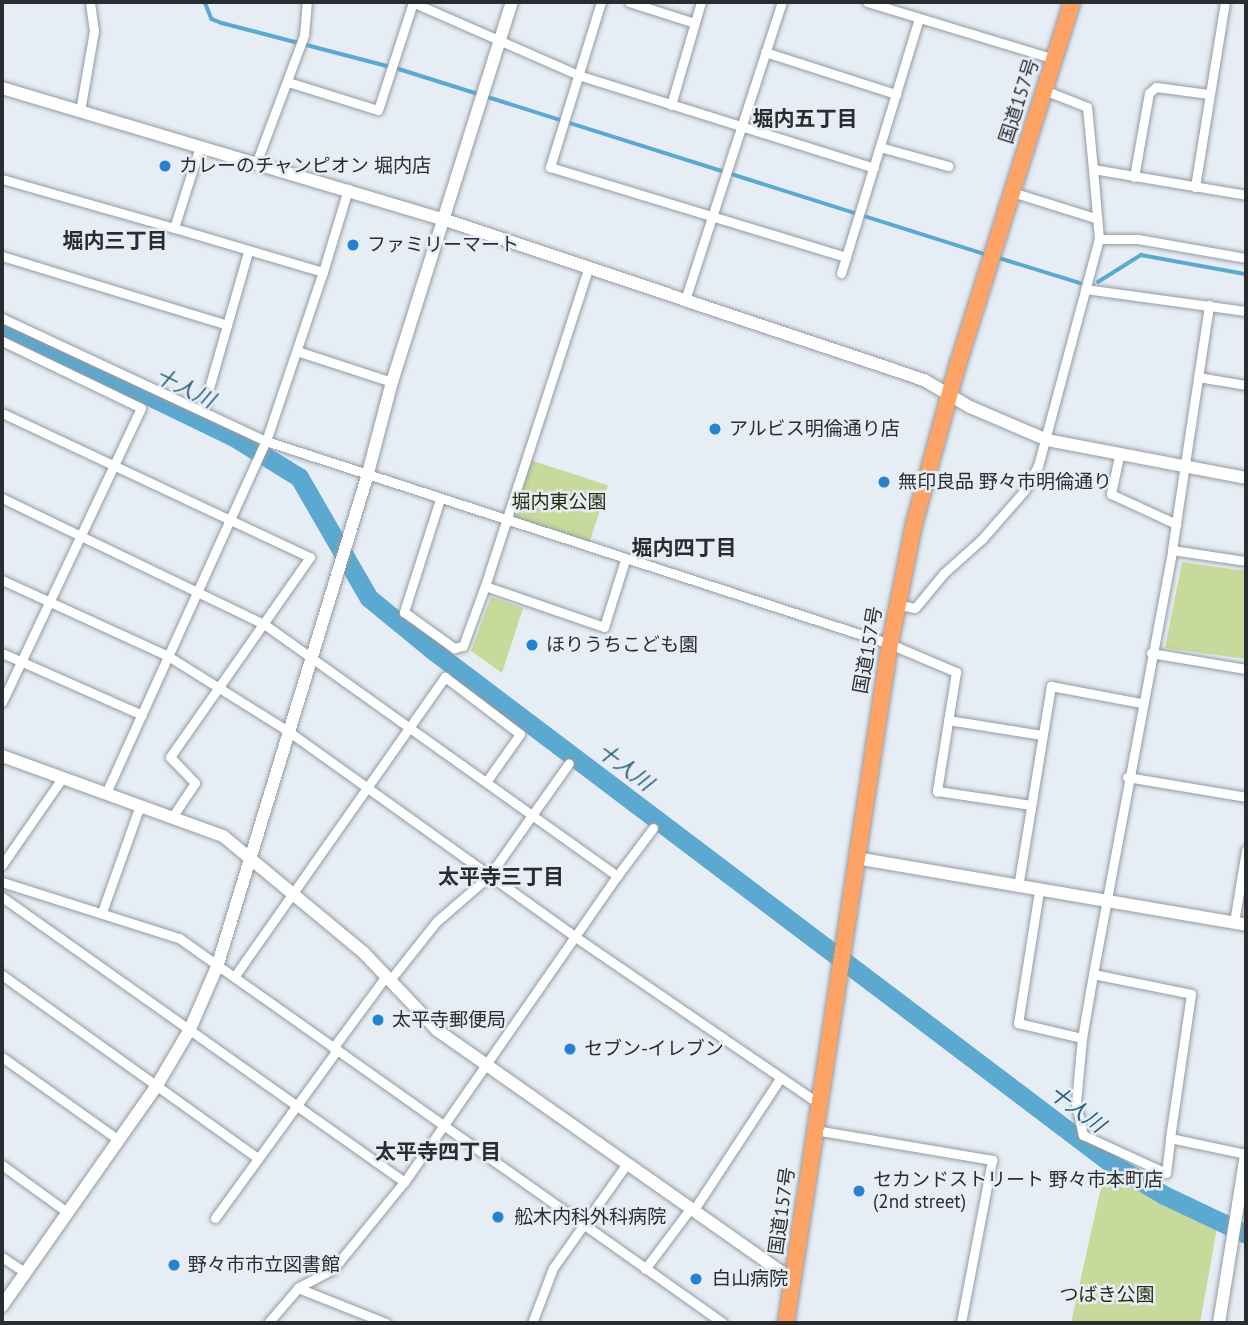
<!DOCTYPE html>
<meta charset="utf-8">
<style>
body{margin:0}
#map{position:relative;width:1248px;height:1325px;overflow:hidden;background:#e6edf4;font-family:"PT Sans","Noto Sans JP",sans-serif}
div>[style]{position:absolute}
.green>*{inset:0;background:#c7da9c;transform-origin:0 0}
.stream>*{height:3.5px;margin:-1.75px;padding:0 1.75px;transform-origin:1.75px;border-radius:1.75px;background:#5ba8d0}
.river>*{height:19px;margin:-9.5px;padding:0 9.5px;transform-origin:9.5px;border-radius:9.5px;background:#5ba8d0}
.roads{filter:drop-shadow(0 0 2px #949aa1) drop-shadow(0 0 2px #949aa1)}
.street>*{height:9px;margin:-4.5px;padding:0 4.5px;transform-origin:4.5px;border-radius:4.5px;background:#fff}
.secondary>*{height:12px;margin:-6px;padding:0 6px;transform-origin:6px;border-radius:6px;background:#fff}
.highway>*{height:16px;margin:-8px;padding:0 8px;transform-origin:8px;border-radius:8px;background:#fea366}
.dots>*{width:19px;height:19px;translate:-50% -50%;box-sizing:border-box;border:4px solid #e6edf4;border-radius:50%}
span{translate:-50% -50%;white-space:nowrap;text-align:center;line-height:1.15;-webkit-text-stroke:5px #e6edf4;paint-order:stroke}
.street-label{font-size:19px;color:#2a2d2f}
.poi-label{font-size:19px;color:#2a2d2f}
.left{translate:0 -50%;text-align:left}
.park-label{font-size:19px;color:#252d0f}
.neighbourhood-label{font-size:21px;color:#2a2d2f;font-weight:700}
.water-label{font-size:21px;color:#245f7b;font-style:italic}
.frame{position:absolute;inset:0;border:4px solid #2a2d2f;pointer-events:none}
</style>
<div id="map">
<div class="green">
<i style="left:530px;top:460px;width:82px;height:61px;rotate:18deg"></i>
<i style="clip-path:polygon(1182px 562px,1246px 571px,1246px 659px,1165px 648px)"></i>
<i style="clip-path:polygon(491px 597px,523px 608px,502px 673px,471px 651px)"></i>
<i style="clip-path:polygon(1104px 1174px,1217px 1228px,1200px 1323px,1071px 1323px)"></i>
</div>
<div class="stream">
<i style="left:205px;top:2px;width:18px;rotate:68deg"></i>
<i style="left:212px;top:19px;width:11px;rotate:22deg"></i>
<i style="left:222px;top:23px;width:183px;rotate:14.6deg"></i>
<i style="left:399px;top:69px;width:618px;rotate:17.53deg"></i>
<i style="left:996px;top:257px;width:88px;rotate:17.2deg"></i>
<i style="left:1098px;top:282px;width:51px;rotate:-32.1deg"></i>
<i style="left:1141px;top:255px;width:107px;rotate:10.3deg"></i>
</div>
<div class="river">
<i style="left:2px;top:325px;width:255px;rotate:25.8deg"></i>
<i style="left:232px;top:436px;width:79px;rotate:31.5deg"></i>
<i style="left:299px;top:477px;width:140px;rotate:60deg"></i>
<i style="left:369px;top:598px;width:85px;rotate:39.3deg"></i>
<i style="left:435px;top:652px;width:847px;rotate:37.09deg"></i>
<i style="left:1111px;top:1163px;width:62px;rotate:31.1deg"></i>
<i style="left:1164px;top:1195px;width:91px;rotate:25.4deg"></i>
</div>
<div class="roads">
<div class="street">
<i style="left:412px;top:2px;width:181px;rotate:23.7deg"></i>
<i style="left:578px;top:75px;width:310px;rotate:17.4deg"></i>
<i style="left:601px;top:2px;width:173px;rotate:107.2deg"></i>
<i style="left:550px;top:167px;width:309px;rotate:16.9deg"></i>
<i style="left:846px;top:257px;width:17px;rotate:107deg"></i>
<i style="left:629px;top:2px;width:69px;rotate:17.7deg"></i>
<i style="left:867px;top:2px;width:196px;rotate:16.9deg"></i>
<i style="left:765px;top:52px;width:138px;rotate:17.8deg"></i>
<i style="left:288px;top:82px;width:94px;rotate:17.3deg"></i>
<i style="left:378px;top:110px;width:114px;rotate:-72deg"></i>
<i style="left:1044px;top:90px;width:46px;rotate:21.6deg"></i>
<i style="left:1087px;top:107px;width:62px;rotate:84.5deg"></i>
<i style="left:1093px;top:169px;width:155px;rotate:9.6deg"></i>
<i style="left:671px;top:105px;width:107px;rotate:-73.8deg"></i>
<i style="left:80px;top:111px;width:81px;rotate:-80.1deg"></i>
<i style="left:94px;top:31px;width:29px;rotate:-98deg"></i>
<i style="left:880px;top:147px;width:71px;rotate:15.6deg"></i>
<i style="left:257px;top:161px;width:134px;rotate:-69.5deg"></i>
<i style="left:304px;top:35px;width:33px;rotate:-85deg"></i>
<i style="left:1134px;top:177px;width:85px;rotate:-79.9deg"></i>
<i style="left:1149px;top:93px;width:9px;rotate:-41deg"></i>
<i style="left:1156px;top:87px;width:53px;rotate:7.5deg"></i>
<i style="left:2px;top:179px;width:179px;rotate:15.9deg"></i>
<i style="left:1195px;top:187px;width:187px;rotate:-80.8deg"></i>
<i style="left:1012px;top:192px;width:87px;rotate:17.4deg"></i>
<i style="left:1099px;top:239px;width:39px"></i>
<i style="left:1138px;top:239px;width:110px;rotate:10deg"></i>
<i style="left:2px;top:256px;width:235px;rotate:17deg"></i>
<i style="left:846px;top:257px;width:250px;rotate:-73deg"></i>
<i style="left:323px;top:272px;width:87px;rotate:-73.2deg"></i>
<i style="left:1085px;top:289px;width:162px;rotate:7.8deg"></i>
<i style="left:685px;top:300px;width:313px;rotate:-72deg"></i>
<i style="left:2px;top:318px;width:291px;rotate:25deg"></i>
<i style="left:266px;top:441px;width:656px;rotate:18.02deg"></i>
<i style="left:890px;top:644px;width:72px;rotate:23deg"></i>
<i style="left:956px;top:672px;width:121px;rotate:99.1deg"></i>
<i style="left:937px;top:791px;width:95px;rotate:8.5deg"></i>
<i style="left:2px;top:341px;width:154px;rotate:25.7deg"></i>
<i style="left:141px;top:408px;width:325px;rotate:115.3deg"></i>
<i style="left:297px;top:351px;width:100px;rotate:18.1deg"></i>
<i style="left:1198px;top:377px;width:49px;rotate:9.5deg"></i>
<i style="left:203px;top:409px;width:163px;rotate:-74deg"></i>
<i style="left:2px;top:413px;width:340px;rotate:25.1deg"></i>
<i style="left:310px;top:557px;width:244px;rotate:125deg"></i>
<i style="left:170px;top:757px;width:36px;rotate:46deg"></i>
<i style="left:195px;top:783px;width:40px;rotate:124deg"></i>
<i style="left:1119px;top:456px;width:39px;rotate:102deg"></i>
<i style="left:1111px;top:494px;width:72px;rotate:24.8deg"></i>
<i style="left:2px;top:498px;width:291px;rotate:25.7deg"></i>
<i style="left:264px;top:624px;width:434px;rotate:35.5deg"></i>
<i style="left:617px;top:876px;width:373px;rotate:124.8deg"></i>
<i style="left:404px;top:1182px;width:112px;rotate:129.2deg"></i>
<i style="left:333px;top:1269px;width:40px;rotate:152deg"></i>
<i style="left:298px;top:1288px;width:46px;rotate:130.6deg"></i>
<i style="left:440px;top:499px;width:119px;rotate:107.7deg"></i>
<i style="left:404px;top:612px;width:62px;rotate:35.8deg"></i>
<i style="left:454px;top:648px;width:9px;rotate:-13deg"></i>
<i style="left:463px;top:646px;width:64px;rotate:-69.9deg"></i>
<i style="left:485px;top:586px;width:333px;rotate:-72deg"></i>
<i style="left:1172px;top:550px;width:75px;rotate:8.5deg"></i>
<i style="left:2px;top:580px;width:183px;rotate:24.6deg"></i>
<i style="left:168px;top:656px;width:142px;rotate:32deg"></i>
<i style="left:288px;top:731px;width:355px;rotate:35.6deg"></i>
<i style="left:577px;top:938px;width:293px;rotate:34.4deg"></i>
<i style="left:485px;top:586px;width:126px;rotate:19deg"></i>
<i style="left:604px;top:627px;width:70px;rotate:-72.6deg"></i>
<i style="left:897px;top:604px;width:18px;rotate:13deg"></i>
<i style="left:915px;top:608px;width:45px;rotate:-50.4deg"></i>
<i style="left:944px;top:573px;width:51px;rotate:-41.8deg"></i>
<i style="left:982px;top:539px;width:64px;rotate:-48.8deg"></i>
<i style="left:1024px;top:491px;width:29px;rotate:-61deg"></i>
<i style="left:1038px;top:466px;width:235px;rotate:-75deg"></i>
<i style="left:1099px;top:239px;width:70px;rotate:-94.9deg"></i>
<i style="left:2px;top:653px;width:153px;rotate:23.9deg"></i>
<i style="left:1151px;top:653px;width:96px;rotate:9.6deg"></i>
<i style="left:948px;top:720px;width:95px;rotate:9.1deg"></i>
<i style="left:1127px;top:777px;width:121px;rotate:9.5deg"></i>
<i style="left:106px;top:793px;width:387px;rotate:-65.6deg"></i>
<i style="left:266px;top:441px;width:178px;rotate:-71.4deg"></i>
<i style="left:323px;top:272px;width:155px;rotate:-163.5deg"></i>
<i style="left:174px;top:228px;width:86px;rotate:-72.4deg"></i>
<i style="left:2px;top:865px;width:107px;rotate:-55.3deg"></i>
<i style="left:617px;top:876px;width:60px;rotate:-53.1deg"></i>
<i style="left:2px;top:882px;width:186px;rotate:17.6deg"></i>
<i style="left:179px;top:938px;width:666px;rotate:35.29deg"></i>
<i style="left:1018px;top:887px;width:204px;rotate:-80.7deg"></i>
<i style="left:1051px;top:686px;width:92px;rotate:10.7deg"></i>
<i style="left:1039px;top:891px;width:134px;rotate:99deg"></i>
<i style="left:1018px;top:1023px;width:66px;rotate:13.2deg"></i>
<i style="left:1082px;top:1038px;width:65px;rotate:-80.2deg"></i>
<i style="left:1093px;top:974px;width:100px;rotate:11.5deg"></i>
<i style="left:1191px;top:994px;width:146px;rotate:98.3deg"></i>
<i style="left:1170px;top:1138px;width:78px;rotate:11.9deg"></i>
<i style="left:2px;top:897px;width:493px;rotate:35.3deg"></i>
<i style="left:102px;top:912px;width:114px;rotate:-70.4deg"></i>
<i style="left:1234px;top:922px;width:73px;rotate:-80.5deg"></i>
<i style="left:1093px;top:974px;width:431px;rotate:-79.4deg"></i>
<i style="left:1172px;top:550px;width:248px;rotate:-81.4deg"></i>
<i style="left:2px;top:975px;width:315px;rotate:35.6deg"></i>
<i style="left:234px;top:977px;width:367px;rotate:-54.9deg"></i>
<i style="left:445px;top:677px;width:94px;rotate:37.2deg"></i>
<i style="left:520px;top:734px;width:59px;rotate:125.3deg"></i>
<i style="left:390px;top:980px;width:75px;rotate:-51.5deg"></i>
<i style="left:437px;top:921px;width:69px;rotate:-40.9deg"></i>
<i style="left:489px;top:876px;width:138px;rotate:-54.7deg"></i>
<i style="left:1082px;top:1038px;width:65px;rotate:95.3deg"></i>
<i style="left:1076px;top:1103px;width:33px;rotate:78deg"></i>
<i style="left:1083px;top:1135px;width:91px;rotate:24.6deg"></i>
<i style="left:1166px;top:1173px;width:35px;rotate:-83deg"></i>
<i style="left:333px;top:1048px;width:89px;rotate:-53.6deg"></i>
<i style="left:2px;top:1057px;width:143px;rotate:35.4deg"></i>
<i style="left:815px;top:1130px;width:180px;rotate:9.6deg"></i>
<i style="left:992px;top:1160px;width:166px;rotate:100.8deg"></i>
<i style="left:2px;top:1165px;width:80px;rotate:35.9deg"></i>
<i style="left:693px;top:1211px;width:157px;rotate:-56.7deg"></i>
<i style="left:215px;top:1218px;width:208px;rotate:-54deg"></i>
<i style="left:2px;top:1257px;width:27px;rotate:34deg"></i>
<i style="left:645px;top:1269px;width:75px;rotate:-53.1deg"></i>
<i style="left:298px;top:1288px;width:95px;rotate:21.7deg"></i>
<i style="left:532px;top:1323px;width:59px;rotate:-69.1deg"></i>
<i style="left:553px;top:1268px;width:126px;rotate:-54.7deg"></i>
</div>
<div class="secondary">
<i style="left:2px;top:88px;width:463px;rotate:16.6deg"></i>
<i style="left:446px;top:220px;width:504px;rotate:18.51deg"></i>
<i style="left:924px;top:380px;width:53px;rotate:30.4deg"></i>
<i style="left:970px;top:407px;width:84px;rotate:23.2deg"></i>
<i style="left:1047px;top:440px;width:203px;rotate:10.8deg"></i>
<i style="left:2px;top:756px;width:235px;rotate:19.9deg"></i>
<i style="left:223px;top:836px;width:183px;rotate:39.7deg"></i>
<i style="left:364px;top:953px;width:106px;rotate:46.5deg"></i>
<i style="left:437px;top:1030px;width:435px;rotate:35.1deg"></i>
<i style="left:856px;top:858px;width:396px;rotate:9.7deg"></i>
<i style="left:2px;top:1306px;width:268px;rotate:-54.9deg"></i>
<i style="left:156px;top:1087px;width:67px;rotate:-59.6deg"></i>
<i style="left:190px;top:1029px;width:68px;rotate:-66.5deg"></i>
<i style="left:217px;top:967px;width:512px;rotate:-72.98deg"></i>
<i style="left:367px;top:477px;width:98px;rotate:-75.3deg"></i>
<i style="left:392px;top:382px;width:398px;rotate:-72.5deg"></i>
<i style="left:1219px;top:1323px;width:171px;rotate:-80.9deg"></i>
</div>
<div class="highway">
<i style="left:786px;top:1323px;width:682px;rotate:-81.31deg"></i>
<i style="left:889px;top:649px;width:127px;rotate:-78.7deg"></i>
<i style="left:914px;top:524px;width:163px;rotate:-74.7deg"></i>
<i style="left:957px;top:367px;width:383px;rotate:-72.5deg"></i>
</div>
</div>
<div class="dots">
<i style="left:165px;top:166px;background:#2681ce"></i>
<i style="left:353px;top:245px;background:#2681ce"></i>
<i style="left:715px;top:429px;background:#2681ce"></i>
<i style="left:884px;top:482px;background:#2681ce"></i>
<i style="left:532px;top:645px;background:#2681ce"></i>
<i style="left:378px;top:1020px;background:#2681ce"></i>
<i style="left:570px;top:1049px;background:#2681ce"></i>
<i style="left:859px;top:1191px;background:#2681ce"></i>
<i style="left:498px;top:1217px;background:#2681ce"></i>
<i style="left:174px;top:1265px;background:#2681ce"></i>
<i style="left:696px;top:1279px;background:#2681ce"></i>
</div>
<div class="street-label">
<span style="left:1019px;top:101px;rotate:-72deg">国道157号</span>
<span style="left:868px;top:650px;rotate:-80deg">国道157号</span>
<span style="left:782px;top:1211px;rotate:-82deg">国道157号</span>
</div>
<div class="poi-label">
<span class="left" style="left:179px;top:166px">カレーのチャンピオン 堀内店</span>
<span class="left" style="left:367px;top:245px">ファミリーマート</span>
<span class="left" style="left:729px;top:429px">アルビス明倫通り店</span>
<span class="left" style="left:898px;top:482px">無印良品 野々市明倫通り</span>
<span class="left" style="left:546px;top:645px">ほりうちこども園</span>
<span class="left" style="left:392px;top:1020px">太平寺郵便局</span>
<span class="left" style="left:584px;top:1049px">セブン-イレブン</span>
<span class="left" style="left:873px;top:1191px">セカンドストリート 野々市本町店<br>(2nd street)</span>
<span class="left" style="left:514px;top:1217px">舩木内科外科病院</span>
<span class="left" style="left:188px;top:1265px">野々市市立図書館</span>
<span class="left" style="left:712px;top:1279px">白山病院</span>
</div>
<div class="park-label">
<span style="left:559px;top:502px">堀内東公園</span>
<span style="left:1107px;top:1295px">つばき公園</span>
</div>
<div class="neighbourhood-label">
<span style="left:805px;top:119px">堀内五丁目</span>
<span style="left:115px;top:241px">堀内三丁目</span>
<span style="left:684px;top:548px">堀内四丁目</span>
<span style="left:501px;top:877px">太平寺三丁目</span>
<span style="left:438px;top:1152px">太平寺四丁目</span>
</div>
<div class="water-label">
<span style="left:185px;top:388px;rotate:26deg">十人川</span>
<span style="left:625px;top:767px;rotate:37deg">十人川</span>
<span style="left:1077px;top:1109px;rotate:37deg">十人川</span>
</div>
<div class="frame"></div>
</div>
